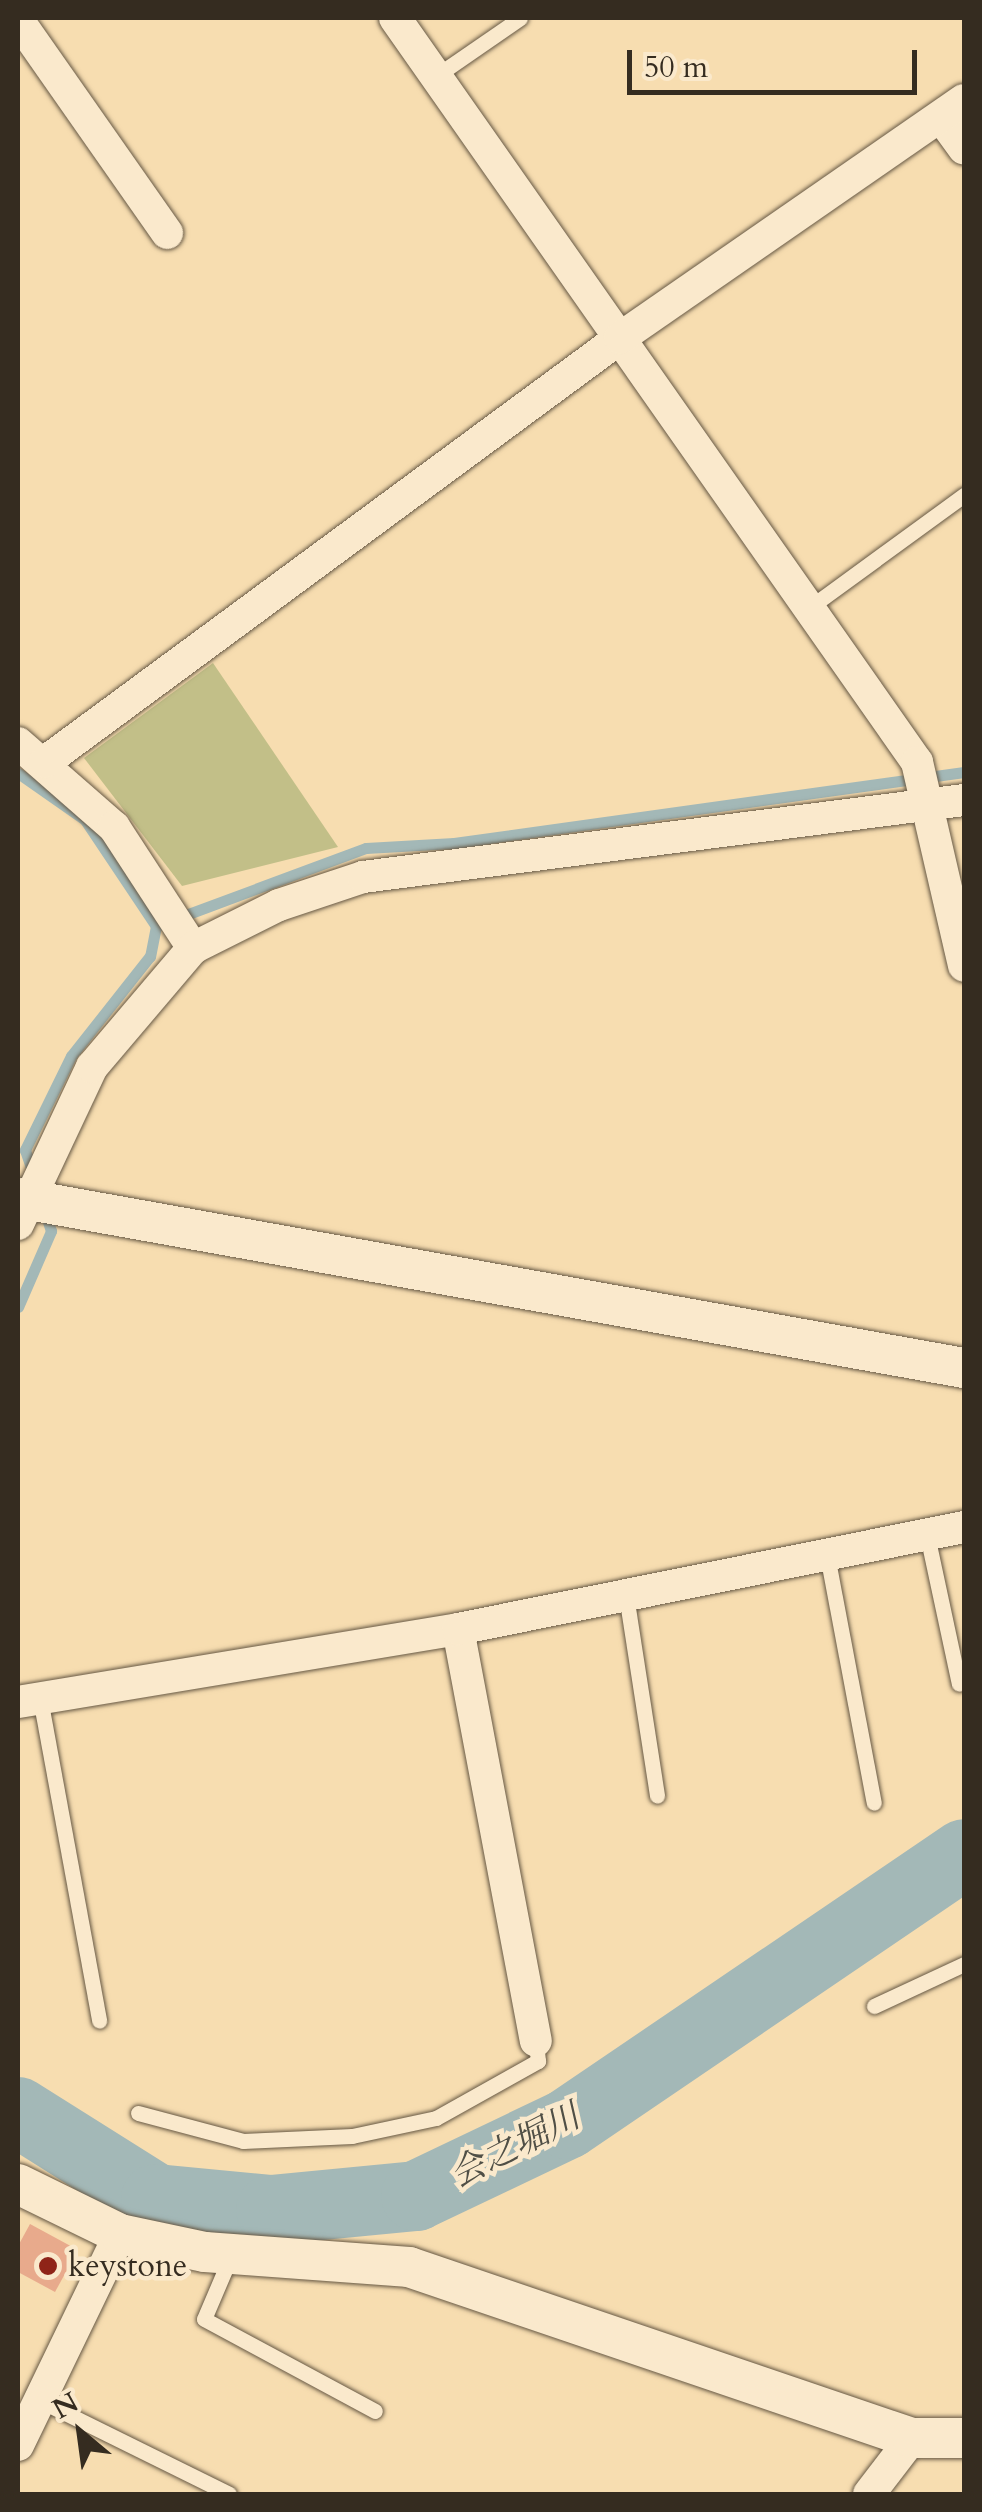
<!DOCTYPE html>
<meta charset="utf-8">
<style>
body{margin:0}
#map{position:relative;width:982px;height:2512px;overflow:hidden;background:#f7ddb0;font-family:Cardo,"Noto Serif JP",serif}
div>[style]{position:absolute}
.green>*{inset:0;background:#c2bf88}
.stream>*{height:11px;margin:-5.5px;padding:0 5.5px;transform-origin:5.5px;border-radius:5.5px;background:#a3b8b7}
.river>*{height:70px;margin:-35px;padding:0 35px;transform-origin:35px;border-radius:35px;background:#a3b8b7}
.building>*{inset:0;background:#e8aa8c}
.roads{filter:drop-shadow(0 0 2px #665844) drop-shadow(0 0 2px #665844)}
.service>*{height:15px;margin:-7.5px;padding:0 7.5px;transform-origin:7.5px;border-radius:7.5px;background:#fae9cc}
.minor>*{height:32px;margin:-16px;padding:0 16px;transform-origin:16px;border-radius:16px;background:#fae9cc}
.tertiary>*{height:40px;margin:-20px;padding:0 20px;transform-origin:20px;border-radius:20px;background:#fae9cc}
.dots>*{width:28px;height:28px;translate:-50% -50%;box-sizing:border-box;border:5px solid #fae9cc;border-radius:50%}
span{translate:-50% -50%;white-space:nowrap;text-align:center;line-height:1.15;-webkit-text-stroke:9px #fae9cc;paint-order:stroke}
.poi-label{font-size:32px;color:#352c20}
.left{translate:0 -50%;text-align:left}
.water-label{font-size:35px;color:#504f46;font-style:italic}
.frame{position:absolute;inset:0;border:20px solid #352c20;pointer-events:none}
.north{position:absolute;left:30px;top:2382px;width:100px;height:100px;-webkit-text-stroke:8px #fae9cc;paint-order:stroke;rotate:331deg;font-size:28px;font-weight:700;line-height:40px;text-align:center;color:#352c20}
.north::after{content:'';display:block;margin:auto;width:35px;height:45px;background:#352c20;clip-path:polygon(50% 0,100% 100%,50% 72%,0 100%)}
.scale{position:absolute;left:627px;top:50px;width:290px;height:45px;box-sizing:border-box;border:5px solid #352c20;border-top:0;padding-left:12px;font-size:30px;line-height:35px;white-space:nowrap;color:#352c20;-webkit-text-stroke:8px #fae9cc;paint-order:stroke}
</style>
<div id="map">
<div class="green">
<i style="clip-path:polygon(213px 663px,338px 847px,182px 886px,84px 758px)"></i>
</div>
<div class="stream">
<i style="left:18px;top:773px;width:82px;rotate:35deg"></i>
<i style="left:85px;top:820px;width:128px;rotate:56.2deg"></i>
<i style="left:156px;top:926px;width:31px;rotate:101deg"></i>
<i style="left:150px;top:956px;width:127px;rotate:128.3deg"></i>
<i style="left:71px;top:1056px;width:105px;rotate:116.1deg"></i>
<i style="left:25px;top:1150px;width:24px;rotate:71deg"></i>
<i style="left:156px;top:926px;width:224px;rotate:-20.4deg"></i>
<i style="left:366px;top:848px;width:88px;rotate:-3.3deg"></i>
<i style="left:454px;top:843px;width:515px;rotate:-7.93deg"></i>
<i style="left:18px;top:1307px;width:83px;rotate:-66.5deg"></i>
<i style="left:51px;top:1231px;width:22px;rotate:-108deg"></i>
</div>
<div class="river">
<i style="left:18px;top:2112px;width:163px;rotate:32.2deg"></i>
<i style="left:156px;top:2199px;width:116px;rotate:5.5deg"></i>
<i style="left:271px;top:2210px;width:146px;rotate:-5.5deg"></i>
<i style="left:416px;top:2196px;width:167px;rotate:-25.5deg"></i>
<i style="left:567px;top:2124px;width:480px;rotate:-34.2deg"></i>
</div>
<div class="building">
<i style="clip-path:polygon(30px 2224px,78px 2250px,55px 2292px,18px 2272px,18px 2246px)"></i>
</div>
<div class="roads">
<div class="service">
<i style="left:436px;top:76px;width:102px;rotate:-34.6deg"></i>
<i style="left:809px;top:608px;width:192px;rotate:-36.1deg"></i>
<i style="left:927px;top:1535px;width:152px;rotate:77.9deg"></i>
<i style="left:827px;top:1555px;width:252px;rotate:79.3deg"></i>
<i style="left:626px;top:1595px;width:203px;rotate:81.2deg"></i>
<i style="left:40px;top:1698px;width:328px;rotate:79.6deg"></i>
<i style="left:874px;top:2006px;width:99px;rotate:-25deg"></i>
<i style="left:138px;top:2113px;width:109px;rotate:14.9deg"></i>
<i style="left:243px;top:2141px;width:109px;rotate:-2.6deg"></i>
<i style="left:352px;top:2136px;width:86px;rotate:-12.1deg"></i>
<i style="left:436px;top:2118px;width:117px;rotate:-29.2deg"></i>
<i style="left:538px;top:2061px;width:20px;rotate:-96deg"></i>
<i style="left:230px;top:2258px;width:66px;rotate:113.1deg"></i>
<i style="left:204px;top:2319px;width:194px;rotate:28.3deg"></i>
<i style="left:39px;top:2400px;width:212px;rotate:26.3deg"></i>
</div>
<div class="minor">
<i style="left:395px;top:18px;width:909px;rotate:54.95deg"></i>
<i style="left:917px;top:762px;width:209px;rotate:77deg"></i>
<i style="left:18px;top:20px;width:260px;rotate:55deg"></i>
<i style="left:941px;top:117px;width:39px;rotate:54deg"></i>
<i style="left:18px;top:743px;width:128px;rotate:41.2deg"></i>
<i style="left:114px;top:827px;width:145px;rotate:56.9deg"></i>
<i style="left:45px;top:762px;width:714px;rotate:-36.4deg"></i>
<i style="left:620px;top:338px;width:418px;rotate:-34.7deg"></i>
<i style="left:18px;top:1224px;width:174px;rotate:-64.8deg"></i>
<i style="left:92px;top:1067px;width:156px;rotate:-49.7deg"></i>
<i style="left:193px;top:948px;width:96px;rotate:-26.6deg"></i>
<i style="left:279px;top:905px;width:89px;rotate:-18.4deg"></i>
<i style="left:363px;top:877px;width:606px;rotate:-7.3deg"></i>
<i style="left:458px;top:1629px;width:419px;rotate:79.3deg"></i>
<i style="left:18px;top:1702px;width:446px;rotate:-9.4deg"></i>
<i style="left:458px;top:1629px;width:516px;rotate:-11.4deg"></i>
<i style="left:18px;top:2445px;width:234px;rotate:-64.2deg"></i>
<i style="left:869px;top:2494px;width:71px;rotate:-52.5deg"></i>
</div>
<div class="tertiary">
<i style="left:18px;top:1198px;width:961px;rotate:10.19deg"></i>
<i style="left:18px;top:2184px;width:114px;rotate:26.1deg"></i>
<i style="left:120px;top:2234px;width:87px;rotate:12deg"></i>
<i style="left:205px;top:2252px;width:205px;rotate:4.2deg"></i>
<i style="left:409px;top:2267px;width:531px;rotate:18.78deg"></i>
<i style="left:912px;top:2438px;width:52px"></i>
</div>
</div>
<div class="dots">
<i style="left:48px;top:2266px;background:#8f2418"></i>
</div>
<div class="poi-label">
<span class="left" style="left:68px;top:2266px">keystone</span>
</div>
<div class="water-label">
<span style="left:515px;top:2146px;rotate:-27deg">会之堀川</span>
</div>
<div class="frame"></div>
<div class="north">N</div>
<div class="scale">50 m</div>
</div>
